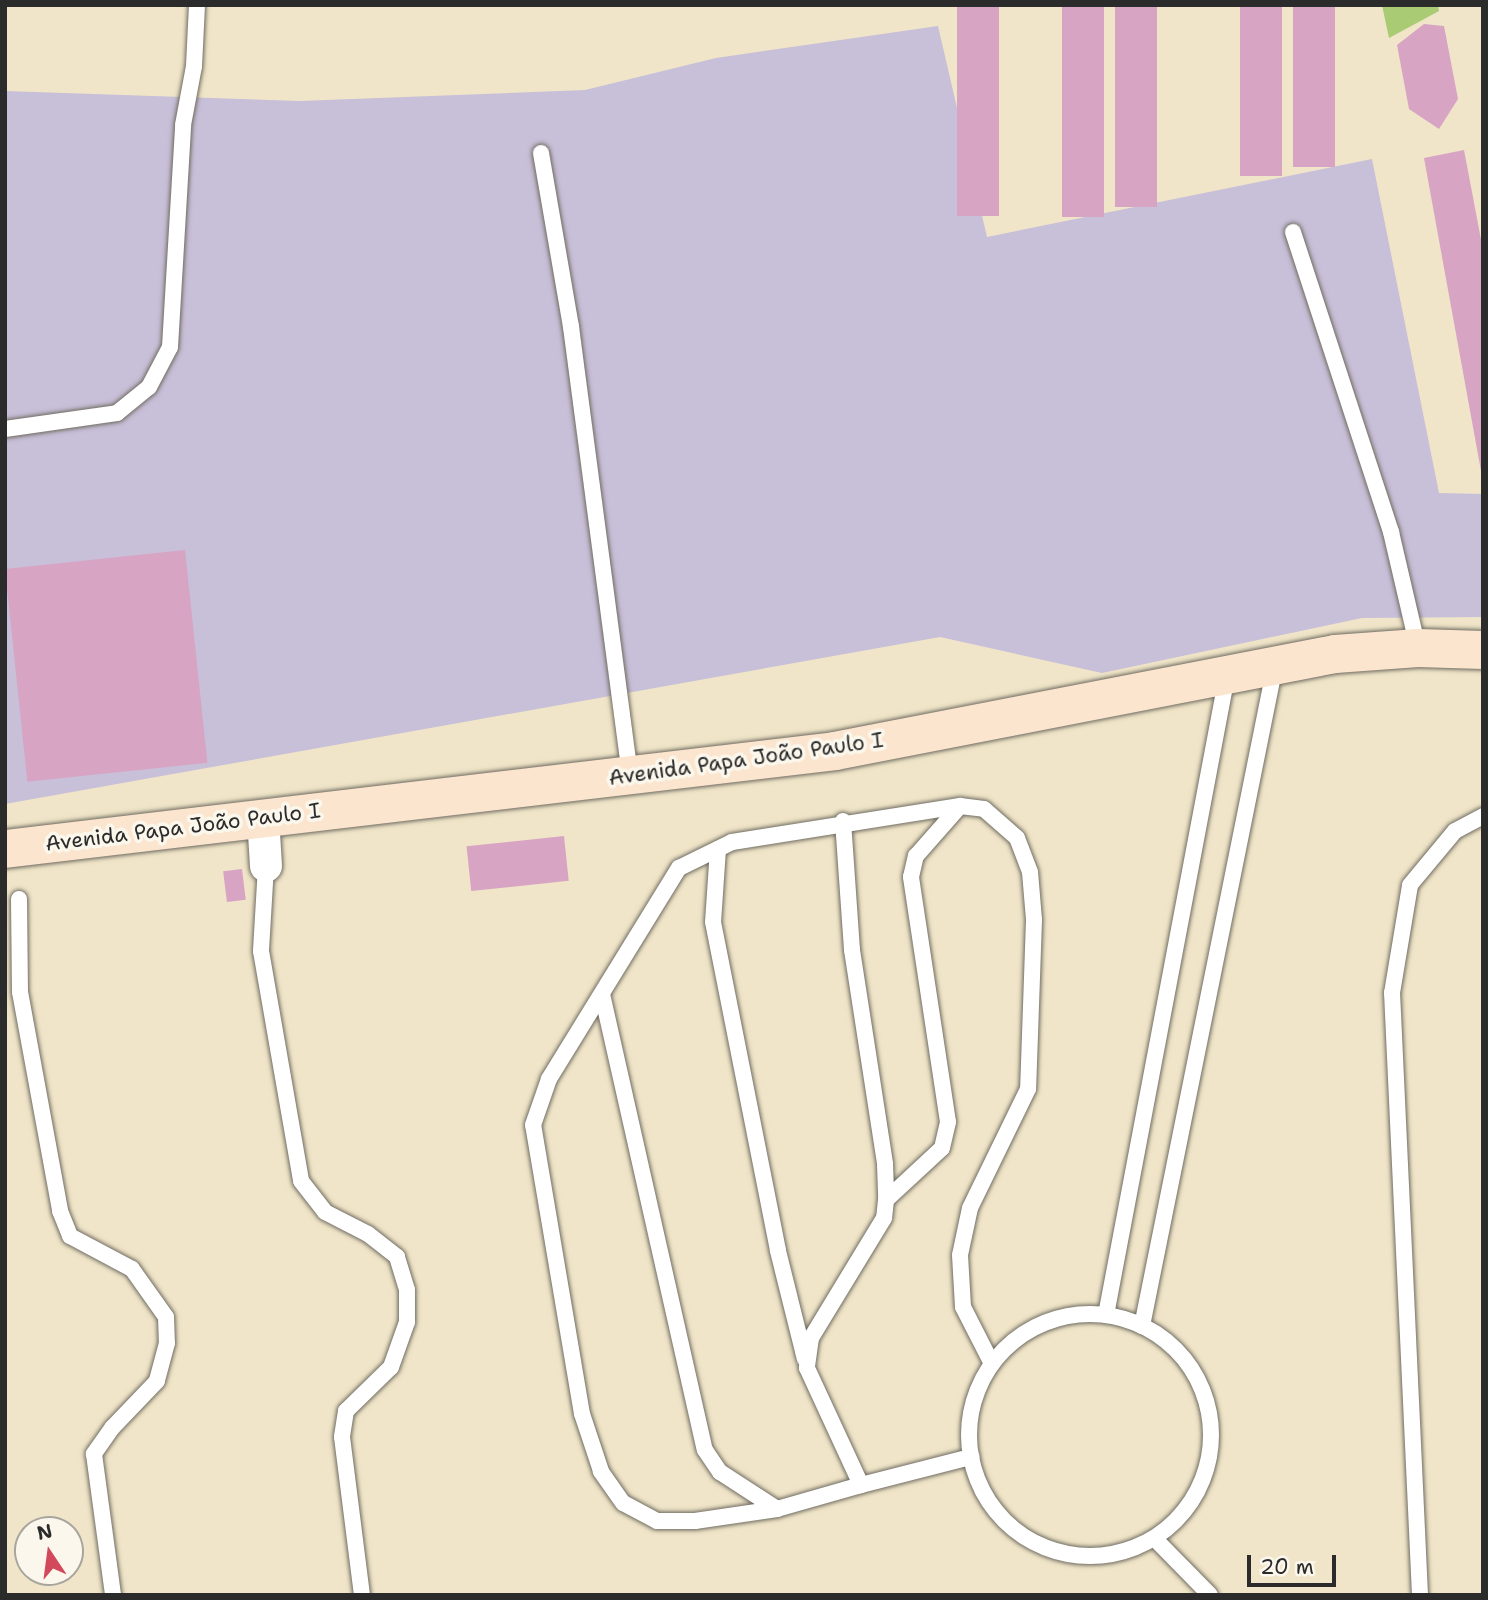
<!DOCTYPE html>
<meta charset="utf-8">
<style>
body{margin:0}
#map{position:relative;width:1488px;height:1600px;overflow:hidden;background:#f0e5c8;font-family:"Shantell Sans",sans-serif}
div>[style]{position:absolute}
.industrial>*{inset:0;background:#c8bfd8}
.green>*{inset:0;background:#a8cb74}
.building>*{inset:0;background:#d7a4c3;transform-origin:0 0}
.roads{filter:drop-shadow(0 0 2px #706c62) drop-shadow(0 0 2px #706c62)}
.lane>*{height:16px;margin:-8px;padding:0 8px;transform-origin:8px;border-radius:8px;background:#fff}
.lane>.ring{margin:-8px;padding:0;box-sizing:content-box;background:none;border:16px solid #fff;border-radius:50%}
.street>*{height:32px;margin:-16px;padding:0 16px;transform-origin:16px;border-radius:16px;background:#fff}
.secondary>*{height:38px;margin:-19px;padding:0 19px;transform-origin:19px;border-radius:19px;background:#fce5cf}
span{translate:-50% -50%;white-space:nowrap;text-align:center;line-height:1.15;-webkit-text-stroke:7px #fbf7ec;paint-order:stroke}
.street-label{font-size:21px;color:#2b2b2b}
.frame{position:absolute;inset:0;border:7px solid #2b2b2b;pointer-events:none}
.north{position:absolute;left:14px;top:1516px;width:70px;height:70px;box-sizing:border-box;background:#fbf7ec;border:2px solid #a8a59f;border-radius:50%;rotate:347deg;font-size:19px;font-weight:700;line-height:28px;text-align:center;color:#2b2b2b}
.north::after{content:'';display:block;margin:auto;width:24px;height:32px;background:#d1495b;clip-path:polygon(50% 0,100% 100%,50% 72%,0 100%)}
.scale{position:absolute;left:1247px;top:1555px;width:89px;height:32px;box-sizing:border-box;border:4px solid #2b2b2b;border-top:0;padding-left:9px;font-size:21px;line-height:24px;white-space:nowrap;color:#2b2b2b;-webkit-text-stroke:5px #fbf7ec;paint-order:stroke}
</style>
<div id="map">
<div class="industrial">
<i style="clip-path:polygon(938px 26px,987px 237px,1372px 159px,1439px 493px,1483px 494px,1483px 617px,1362px 618px,1102px 673px,940px 637px,5px 804px,5px 91px,300px 101px,585px 90px,716px 58px)"></i>
</div>
<div class="green">
<i style="clip-path:polygon(1382px 5px,1438px 5px,1439px 11px,1389px 38px)"></i>
</div>
<div class="building">
<i style="left:957px;top:5px;width:42px;height:211px"></i>
<i style="left:1062px;top:5px;width:42px;height:212px"></i>
<i style="left:1115px;top:5px;width:42px;height:202px"></i>
<i style="left:1240px;top:5px;width:42px;height:171px"></i>
<i style="left:1293px;top:5px;width:42px;height:162px"></i>
<i style="clip-path:polygon(1424px 24px,1444px 26px,1458px 99px,1439px 129px,1409px 109px,1397px 45px)"></i>
<i style="clip-path:polygon(1464px 150px,1483px 250px,1481px 471px,1424px 158px)"></i>
<i style="left:185px;top:550px;width:214px;height:181px;rotate:84deg"></i>
<i style="left:564px;top:836px;width:45px;height:98px;rotate:84deg"></i>
<i style="left:242px;top:869px;width:31px;height:19px;rotate:83deg"></i>
</div>
<div class="roads">
<div class="lane">
<i style="left:541px;top:153px;width:177px;rotate:80.2deg"></i>
<i style="left:571px;top:327px;width:452px;rotate:82.5deg"></i>
<i style="left:1293px;top:232px;width:316px;rotate:71.9deg"></i>
<i style="left:1391px;top:532px;width:119px;rotate:76.9deg"></i>
<i style="left:5px;top:429px;width:113px;rotate:-8.1deg"></i>
<i style="left:117px;top:413px;width:41px;rotate:-39.1deg"></i>
<i style="left:149px;top:387px;width:45px;rotate:-62.3deg"></i>
<i style="left:170px;top:347px;width:222px;rotate:-86.6deg"></i>
<i style="left:183px;top:125px;width:60px;rotate:-79.4deg"></i>
<i style="left:194px;top:66px;width:61px;rotate:-87.2deg"></i>
<i style="left:843px;top:821px;width:129px;rotate:86deg"></i>
<i style="left:852px;top:950px;width:217px;rotate:81.2deg"></i>
<i style="left:885px;top:1164px;width:36px;rotate:88deg"></i>
<i style="left:886px;top:1200px;width:18px;rotate:96deg"></i>
<i style="left:884px;top:1218px;width:140px;rotate:121.3deg"></i>
<i style="left:811px;top:1338px;width:30px;rotate:98deg"></i>
<i style="left:807px;top:1368px;width:129px;rotate:65.2deg"></i>
<i style="left:861px;top:1485px;width:114px;rotate:-14.3deg"></i>
<i style="left:718px;top:849px;width:73px;rotate:93.9deg"></i>
<i style="left:713px;top:922px;width:335px;rotate:78.8deg"></i>
<i style="left:778px;top:1251px;width:111px;rotate:76deg"></i>
<i style="left:266px;top:866px;width:85px;rotate:93.4deg"></i>
<i style="left:261px;top:951px;width:233px;rotate:80.1deg"></i>
<i style="left:301px;top:1181px;width:39px;rotate:52deg"></i>
<i style="left:325px;top:1212px;width:48px;rotate:27.1deg"></i>
<i style="left:368px;top:1234px;width:37px;rotate:38deg"></i>
<i style="left:397px;top:1257px;width:34px;rotate:73deg"></i>
<i style="left:407px;top:1290px;width:32px;rotate:90deg"></i>
<i style="left:407px;top:1322px;width:48px;rotate:109.6deg"></i>
<i style="left:391px;top:1367px;width:63px;rotate:135.6deg"></i>
<i style="left:346px;top:1411px;width:26px;rotate:99deg"></i>
<i style="left:342px;top:1437px;width:159px;rotate:82.8deg"></i>
<i style="left:19px;top:899px;width:93px;rotate:89.4deg"></i>
<i style="left:20px;top:992px;width:223px;rotate:79.6deg"></i>
<i style="left:60px;top:1211px;width:27px;rotate:68deg"></i>
<i style="left:70px;top:1236px;width:70px;rotate:28deg"></i>
<i style="left:132px;top:1269px;width:59px;rotate:54.7deg"></i>
<i style="left:166px;top:1317px;width:26px;rotate:88deg"></i>
<i style="left:167px;top:1343px;width:39px;rotate:105deg"></i>
<i style="left:157px;top:1381px;width:65px;rotate:133.8deg"></i>
<i style="left:112px;top:1428px;width:32px;rotate:125deg"></i>
<i style="left:94px;top:1454px;width:142px;rotate:82.3deg"></i>
<i style="left:602px;top:994px;width:467px;rotate:77.3deg"></i>
<i style="left:705px;top:1450px;width:27px;rotate:56deg"></i>
<i style="left:720px;top:1472px;width:68px;rotate:33deg"></i>
<i style="left:886px;top:1200px;width:76px;rotate:-42.9deg"></i>
<i style="left:942px;top:1148px;width:27px;rotate:-77deg"></i>
<i style="left:948px;top:1122px;width:248px;rotate:-98.6deg"></i>
<i style="left:911px;top:877px;width:22px;rotate:-77deg"></i>
<i style="left:916px;top:856px;width:67px;rotate:-48.7deg"></i>
<i class="ring" style="left:969px;top:1314px;width:226px;height:226px"></i>
<i style="left:1106px;top:1315px;width:650px;rotate:-79.28deg"></i>
<i style="left:1142px;top:1326px;width:673px;rotate:-78.61deg"></i>
<i style="left:861px;top:1485px;width:87px;rotate:164.1deg"></i>
<i style="left:777px;top:1509px;width:83px;rotate:171.7deg"></i>
<i style="left:695px;top:1521px;width:38px;rotate:180deg"></i>
<i style="left:657px;top:1521px;width:38px;rotate:-152deg"></i>
<i style="left:623px;top:1503px;width:39px;rotate:-125deg"></i>
<i style="left:601px;top:1471px;width:60px;rotate:-108.4deg"></i>
<i style="left:582px;top:1414px;width:293px;rotate:-99.6deg"></i>
<i style="left:533px;top:1125px;width:49px;rotate:-70.8deg"></i>
<i style="left:549px;top:1079px;width:248px;rotate:-58.4deg"></i>
<i style="left:679px;top:868px;width:59px;rotate:-26.1deg"></i>
<i style="left:732px;top:842px;width:231px;rotate:-9deg"></i>
<i style="left:960px;top:806px;width:24px;rotate:7deg"></i>
<i style="left:984px;top:809px;width:44px;rotate:41.3deg"></i>
<i style="left:1017px;top:838px;width:36px;rotate:69deg"></i>
<i style="left:1030px;top:872px;width:48px;rotate:85.2deg"></i>
<i style="left:1034px;top:920px;width:169px;rotate:92deg"></i>
<i style="left:1028px;top:1089px;width:132px;rotate:116deg"></i>
<i style="left:970px;top:1208px;width:48px;rotate:102deg"></i>
<i style="left:960px;top:1255px;width:52px;rotate:86.7deg"></i>
<i style="left:963px;top:1307px;width:62px;rotate:63deg"></i>
<i style="left:1155px;top:1539px;width:78px;rotate:45.5deg"></i>
<i style="left:1420px;top:1595px;width:603px;rotate:-92.66deg"></i>
<i style="left:1392px;top:993px;width:109px;rotate:-80.5deg"></i>
<i style="left:1410px;top:885px;width:70px;rotate:-50.2deg"></i>
<i style="left:1455px;top:831px;width:32px;rotate:-28deg"></i>
</div>
<div class="street">
<i style="left:263px;top:817px;width:49px;rotate:86.5deg"></i>
</div>
<div class="secondary">
<i style="left:5px;top:849px;width:836px;rotate:-6.73deg"></i>
<i style="left:835px;top:751px;width:509px;rotate:-10.98deg"></i>
<i style="left:1335px;top:654px;width:83px;rotate:-4.1deg"></i>
<i style="left:1418px;top:648px;width:65px;rotate:1.8deg"></i>
</div>
</div>
<div class="street-label">
<span style="left:746px;top:759px;rotate:-8deg">Avenida Papa João Paulo I</span>
<span style="left:183px;top:827px;rotate:-7deg">Avenida Papa João Paulo I</span>
</div>
<div class="frame"></div>
<div class="north">N</div>
<div class="scale">20 m</div>
</div>
